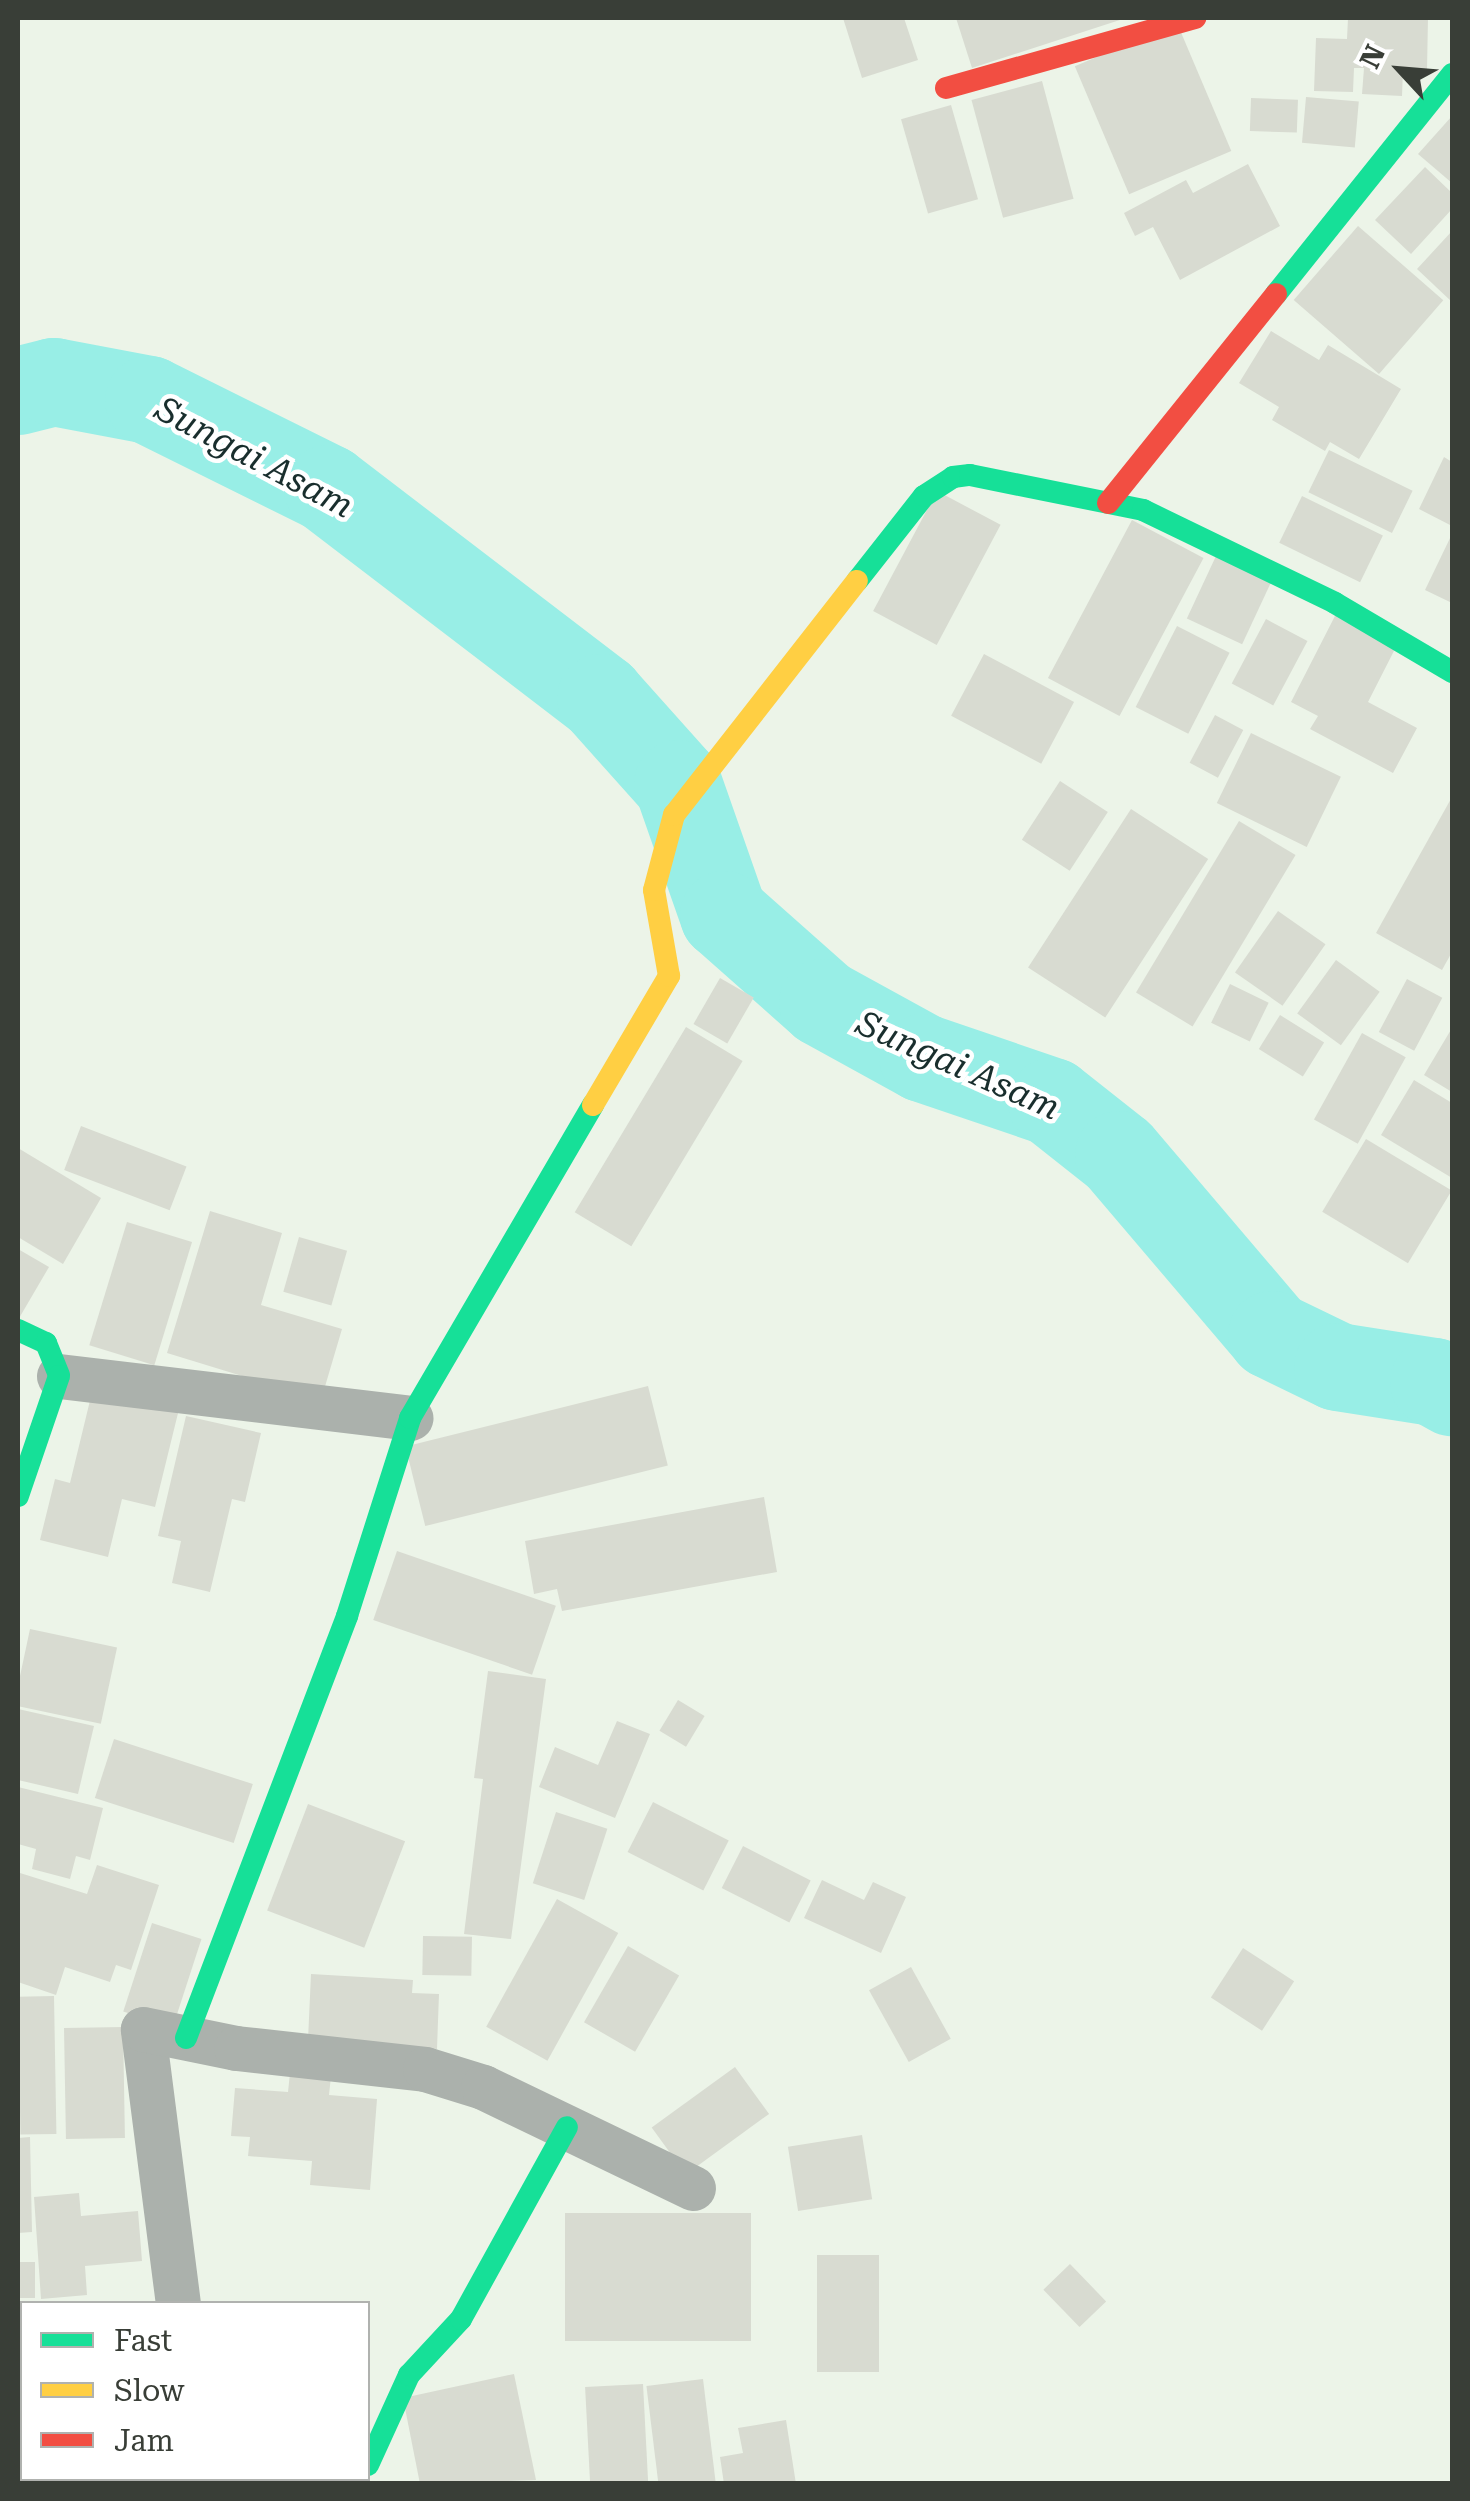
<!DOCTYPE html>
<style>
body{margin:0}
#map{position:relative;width:1470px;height:2501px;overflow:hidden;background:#ecf4e8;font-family:"Roboto Serif",serif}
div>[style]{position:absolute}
.river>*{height:88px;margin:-44px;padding:0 44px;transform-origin:44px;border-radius:44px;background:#98eee6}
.building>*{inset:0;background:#d8dbd1;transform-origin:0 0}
.street>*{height:45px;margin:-22.5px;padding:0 22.5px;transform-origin:22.5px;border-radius:22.5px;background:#abb1ac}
.fast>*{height:22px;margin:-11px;padding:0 11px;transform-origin:11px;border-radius:11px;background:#16e098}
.slow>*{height:22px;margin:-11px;padding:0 11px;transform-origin:11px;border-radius:11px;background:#ffcf43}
.jam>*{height:22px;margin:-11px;padding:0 11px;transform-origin:11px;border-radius:11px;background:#f24e42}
span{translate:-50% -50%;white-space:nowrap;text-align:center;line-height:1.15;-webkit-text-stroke:9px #fff;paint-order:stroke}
.water-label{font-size:35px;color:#192e2d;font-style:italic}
.frame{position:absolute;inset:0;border:20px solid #393e37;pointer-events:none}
.legend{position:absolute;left:20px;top:2301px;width:350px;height:180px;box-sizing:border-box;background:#fff;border:2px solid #b0b2af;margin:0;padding:12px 18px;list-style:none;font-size:30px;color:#393e37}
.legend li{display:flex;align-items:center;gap:20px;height:50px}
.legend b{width:50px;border:2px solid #b0b2af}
.north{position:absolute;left:1350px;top:20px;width:100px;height:100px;-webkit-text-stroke:8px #fff;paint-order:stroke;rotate:296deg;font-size:28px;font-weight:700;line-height:40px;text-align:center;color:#393e37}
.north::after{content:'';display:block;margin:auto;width:35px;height:45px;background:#393e37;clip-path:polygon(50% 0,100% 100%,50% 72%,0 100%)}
</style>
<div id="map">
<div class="river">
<i style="left:18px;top:391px;width:37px;rotate:-14deg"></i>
<i style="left:54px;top:382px;width:97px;rotate:10.7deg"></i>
<i style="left:149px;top:400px;width:200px;rotate:26.4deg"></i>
<i style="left:328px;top:489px;width:344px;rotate:37.4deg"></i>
<i style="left:601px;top:698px;width:115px;rotate:48.2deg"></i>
<i style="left:678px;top:784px;width:139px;rotate:70.7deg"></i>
<i style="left:724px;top:915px;width:132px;rotate:41.6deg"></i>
<i style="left:823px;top:1003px;width:114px;rotate:28.8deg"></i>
<i style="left:923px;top:1058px;width:136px;rotate:18.8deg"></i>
<i style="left:1052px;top:1102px;width:85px;rotate:38.3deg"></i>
<i style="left:1119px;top:1155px;width:236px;rotate:49.6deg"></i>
<i style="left:1272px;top:1335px;width:73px;rotate:25.9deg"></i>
<i style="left:1338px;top:1367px;width:97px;rotate:8.9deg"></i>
<i style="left:1434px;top:1382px;width:21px;rotate:29deg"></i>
</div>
<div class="building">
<i style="clip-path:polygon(843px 18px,904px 18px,918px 60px,862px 78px)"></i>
<i style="clip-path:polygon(956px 18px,1126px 18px,972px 68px)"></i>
<i style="clip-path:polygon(1348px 18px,1428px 18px,1427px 70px,1403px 69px,1402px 96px,1362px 94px,1364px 68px,1354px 68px,1353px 92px,1314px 91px,1316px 38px,1347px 39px)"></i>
<i style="left:1177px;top:23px;width:139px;height:111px;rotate:67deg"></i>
<i style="left:1042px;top:81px;width:122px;height:73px;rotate:75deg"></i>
<i style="left:1306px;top:97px;width:53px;height:46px;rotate:5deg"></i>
<i style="left:1251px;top:98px;width:47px;height:33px;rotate:2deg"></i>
<i style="left:951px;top:105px;width:98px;height:52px;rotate:74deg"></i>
<i style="clip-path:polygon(1452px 116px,1452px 183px,1418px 154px)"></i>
<i style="clip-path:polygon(1248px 164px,1280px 226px,1180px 280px,1153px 227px,1135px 236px,1124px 213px,1186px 180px,1193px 193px)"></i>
<i style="clip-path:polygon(1425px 167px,1452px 193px,1452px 209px,1411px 254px,1375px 220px)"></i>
<i style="left:1358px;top:226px;width:113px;height:98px;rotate:41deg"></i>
<i style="clip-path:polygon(1452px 231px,1452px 302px,1417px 269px)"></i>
<i style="clip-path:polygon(1271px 331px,1319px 360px,1328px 345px,1401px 389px,1359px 459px,1330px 442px,1325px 451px,1272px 420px,1279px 407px,1239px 383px)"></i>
<i style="left:1329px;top:450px;width:93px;height:47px;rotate:26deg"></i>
<i style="clip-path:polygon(1444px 457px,1452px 462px,1452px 526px,1419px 509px)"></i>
<i style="left:937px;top:491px;width:72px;height:136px;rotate:28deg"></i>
<i style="left:1302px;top:496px;width:90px;height:52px;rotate:26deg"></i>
<i style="left:1132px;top:520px;width:81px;height:179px;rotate:28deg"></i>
<i style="clip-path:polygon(1452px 534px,1452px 603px,1425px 590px)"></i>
<i style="left:1216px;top:556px;width:61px;height:69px;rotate:25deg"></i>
<i style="clip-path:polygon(1336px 614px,1397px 645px,1368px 702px,1417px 728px,1393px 773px,1310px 729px,1318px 716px,1291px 702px)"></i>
<i style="left:1266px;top:619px;width:47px;height:73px;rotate:28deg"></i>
<i style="left:1177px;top:626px;width:59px;height:91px;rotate:27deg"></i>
<i style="left:984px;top:654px;width:102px;height:70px;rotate:28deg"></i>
<i style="left:1215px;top:715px;width:32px;height:54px;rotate:28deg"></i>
<i style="left:1251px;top:733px;width:100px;height:78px;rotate:26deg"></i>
<i style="left:1060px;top:781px;width:57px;height:70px;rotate:33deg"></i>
<i style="clip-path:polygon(1452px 797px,1452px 952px,1442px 970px,1376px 933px)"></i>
<i style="left:1131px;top:809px;width:92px;height:189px;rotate:33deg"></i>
<i style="left:1239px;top:821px;width:66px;height:200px;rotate:31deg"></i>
<i style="left:1278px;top:911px;width:58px;height:75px;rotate:35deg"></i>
<i style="left:1336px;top:960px;width:54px;height:66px;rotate:36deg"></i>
<i style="left:720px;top:978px;width:39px;height:53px;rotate:30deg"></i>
<i style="left:1407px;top:979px;width:40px;height:60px;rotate:28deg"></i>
<i style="left:1230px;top:984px;width:43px;height:43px;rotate:26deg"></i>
<i style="left:1280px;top:1015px;width:52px;height:40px;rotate:32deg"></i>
<i style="left:686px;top:1027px;width:66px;height:216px;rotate:31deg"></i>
<i style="clip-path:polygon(1452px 1028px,1452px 1092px,1424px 1075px)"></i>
<i style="left:1362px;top:1033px;width:50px;height:99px;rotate:29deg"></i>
<i style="clip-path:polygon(1414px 1080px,1452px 1103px,1452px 1178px,1381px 1135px)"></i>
<i style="left:81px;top:1126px;width:113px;height:47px;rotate:21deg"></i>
<i style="left:1366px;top:1139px;width:100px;height:85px;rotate:31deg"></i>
<i style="clip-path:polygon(18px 1148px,101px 1198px,63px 1264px,18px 1237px)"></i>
<i style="clip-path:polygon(210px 1211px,282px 1233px,261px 1305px,342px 1329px,321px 1400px,167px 1353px)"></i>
<i style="left:127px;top:1222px;width:68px;height:129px;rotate:17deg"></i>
<i style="left:299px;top:1237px;width:50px;height:57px;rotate:16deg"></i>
<i style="clip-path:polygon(18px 1249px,49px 1267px,18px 1320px)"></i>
<i style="clip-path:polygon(94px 1384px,180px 1405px,155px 1507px,122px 1499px,108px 1557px,40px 1540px,55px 1479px,70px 1483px)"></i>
<i style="left:648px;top:1386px;width:82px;height:250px;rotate:76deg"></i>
<i style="clip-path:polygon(186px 1416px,261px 1433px,245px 1502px,232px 1499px,210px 1592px,172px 1583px,181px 1541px,158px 1536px)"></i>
<i style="clip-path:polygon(764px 1497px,777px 1572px,562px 1611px,557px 1589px,534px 1594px,525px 1541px)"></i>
<i style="left:397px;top:1551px;width:168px;height:73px;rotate:19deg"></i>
<i style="left:30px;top:1629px;width:89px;height:78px;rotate:12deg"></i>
<i style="clip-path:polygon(488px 1671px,546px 1679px,511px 1939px,464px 1934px,483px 1779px,474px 1778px)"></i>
<i style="left:678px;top:1700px;width:31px;height:36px;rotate:31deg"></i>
<i style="clip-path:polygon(18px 1709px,94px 1726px,78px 1794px,18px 1780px)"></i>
<i style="clip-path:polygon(617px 1721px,650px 1734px,615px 1818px,539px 1787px,555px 1747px,598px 1765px)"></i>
<i style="left:114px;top:1739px;width:146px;height:62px;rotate:18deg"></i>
<i style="clip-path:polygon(18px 1787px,103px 1808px,90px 1860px,76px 1856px,70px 1879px,32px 1869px,36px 1849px,18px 1844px)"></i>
<i style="left:653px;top:1802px;width:85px;height:56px;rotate:27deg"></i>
<i style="left:308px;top:1804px;width:104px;height:114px;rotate:21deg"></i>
<i style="left:556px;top:1812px;width:54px;height:75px;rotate:18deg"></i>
<i style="left:743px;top:1846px;width:76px;height:47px;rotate:27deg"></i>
<i style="clip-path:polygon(97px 1865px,159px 1885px,131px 1970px,116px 1965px,110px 1982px,65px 1967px,56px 1995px,18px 1982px,20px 1873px,87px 1894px)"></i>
<i style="clip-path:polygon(822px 1880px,864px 1900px,873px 1882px,906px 1897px,881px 1953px,804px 1918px)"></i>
<i style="left:557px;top:1899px;width:70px;height:146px;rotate:29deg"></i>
<i style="left:152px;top:1923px;width:52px;height:93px;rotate:18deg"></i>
<i style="left:423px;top:1936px;width:49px;height:39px;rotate:1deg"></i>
<i style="left:628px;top:1946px;width:59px;height:88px;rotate:30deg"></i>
<i style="left:1243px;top:1948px;width:61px;height:59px;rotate:33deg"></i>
<i style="left:911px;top:1967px;width:82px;height:48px;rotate:61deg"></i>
<i style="clip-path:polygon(311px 1974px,413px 1980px,412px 1993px,439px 1994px,437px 2049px,308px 2040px)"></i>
<i style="left:54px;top:1996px;width:138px;height:36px;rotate:89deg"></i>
<i style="left:123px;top:2027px;width:111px;height:59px;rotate:89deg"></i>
<i style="left:735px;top:2067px;width:58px;height:103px;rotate:54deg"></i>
<i style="clip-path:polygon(290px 2073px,331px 2076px,329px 2095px,377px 2099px,370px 2190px,310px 2185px,312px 2161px,248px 2156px,250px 2137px,231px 2136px,235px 2088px,288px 2092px)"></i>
<i style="left:862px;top:2135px;width:65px;height:75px;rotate:81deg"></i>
<i style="clip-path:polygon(30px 2137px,32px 2232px,18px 2233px,18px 2138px)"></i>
<i style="clip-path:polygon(79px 2193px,81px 2216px,138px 2211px,142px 2261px,85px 2266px,87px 2295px,41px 2299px,34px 2197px)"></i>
<i style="left:751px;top:2213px;width:128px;height:186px;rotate:90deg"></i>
<i style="left:817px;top:2255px;width:62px;height:117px"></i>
<i style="left:18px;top:2262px;width:17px;height:36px"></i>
<i style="left:1070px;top:2264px;width:52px;height:37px;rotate:46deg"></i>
<i style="clip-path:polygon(514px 2374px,536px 2480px,420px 2484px,403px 2398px)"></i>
<i style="left:703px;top:2379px;width:106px;height:57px;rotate:83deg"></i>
<i style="left:643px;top:2384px;width:100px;height:58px;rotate:87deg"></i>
<i style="clip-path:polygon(786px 2420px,796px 2484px,724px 2484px,720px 2457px,743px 2453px,738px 2428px)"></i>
</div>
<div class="street">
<i style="left:59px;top:1376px;width:354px;rotate:6.8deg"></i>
<i style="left:178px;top:2304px;width:277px;rotate:-97.3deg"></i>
<i style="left:143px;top:2029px;width:95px;rotate:11.5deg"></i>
<i style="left:236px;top:2048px;width:190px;rotate:6.3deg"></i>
<i style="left:425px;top:2069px;width:61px;rotate:17.2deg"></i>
<i style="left:483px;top:2087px;width:233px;rotate:25.7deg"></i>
<i style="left:192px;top:2478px;width:6px;rotate:90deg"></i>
</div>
<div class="fast">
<i style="left:1276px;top:294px;width:282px;rotate:-51.3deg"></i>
<i style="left:857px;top:581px;width:108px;rotate:-51.8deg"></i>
<i style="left:924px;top:496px;width:35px;rotate:-33deg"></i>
<i style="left:953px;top:477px;width:17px;rotate:-7deg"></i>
<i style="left:970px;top:475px;width:177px;rotate:11.4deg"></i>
<i style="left:1143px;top:510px;width:213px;rotate:25.8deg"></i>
<i style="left:1335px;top:603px;width:136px;rotate:30.5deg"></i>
<i style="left:18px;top:1330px;width:31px;rotate:25deg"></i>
<i style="left:46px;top:1343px;width:35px;rotate:68deg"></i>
<i style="left:59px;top:1376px;width:127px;rotate:108.9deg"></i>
<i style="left:186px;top:2038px;width:452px;rotate:-69.1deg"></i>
<i style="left:347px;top:1616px;width:208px;rotate:-72.3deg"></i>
<i style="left:410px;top:1418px;width:363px;rotate:-59.7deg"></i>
<i style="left:368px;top:2465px;width:99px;rotate:-65.5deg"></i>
<i style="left:409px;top:2375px;width:76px;rotate:-47.1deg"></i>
<i style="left:461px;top:2319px;width:219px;rotate:-61.1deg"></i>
</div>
<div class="slow">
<i style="left:593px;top:1105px;width:150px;rotate:-59.5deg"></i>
<i style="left:669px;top:976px;width:87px;rotate:-99.9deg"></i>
<i style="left:654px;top:890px;width:78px;rotate:-75.1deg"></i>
<i style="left:674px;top:815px;width:297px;rotate:-52deg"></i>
</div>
<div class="jam">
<i style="left:946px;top:88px;width:259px;rotate:-15.7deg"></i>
<i style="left:1108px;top:503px;width:268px;rotate:-51.2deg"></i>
</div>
<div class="water-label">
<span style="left:254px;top:458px;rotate:28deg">Sungai Asam</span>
<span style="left:958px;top:1066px;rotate:24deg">Sungai Asam</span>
</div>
<div class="frame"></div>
<ul class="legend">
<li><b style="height:12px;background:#16e098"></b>Fast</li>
<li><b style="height:12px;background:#ffcf43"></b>Slow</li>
<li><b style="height:12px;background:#f24e42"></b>Jam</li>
</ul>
<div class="north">N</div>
</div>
